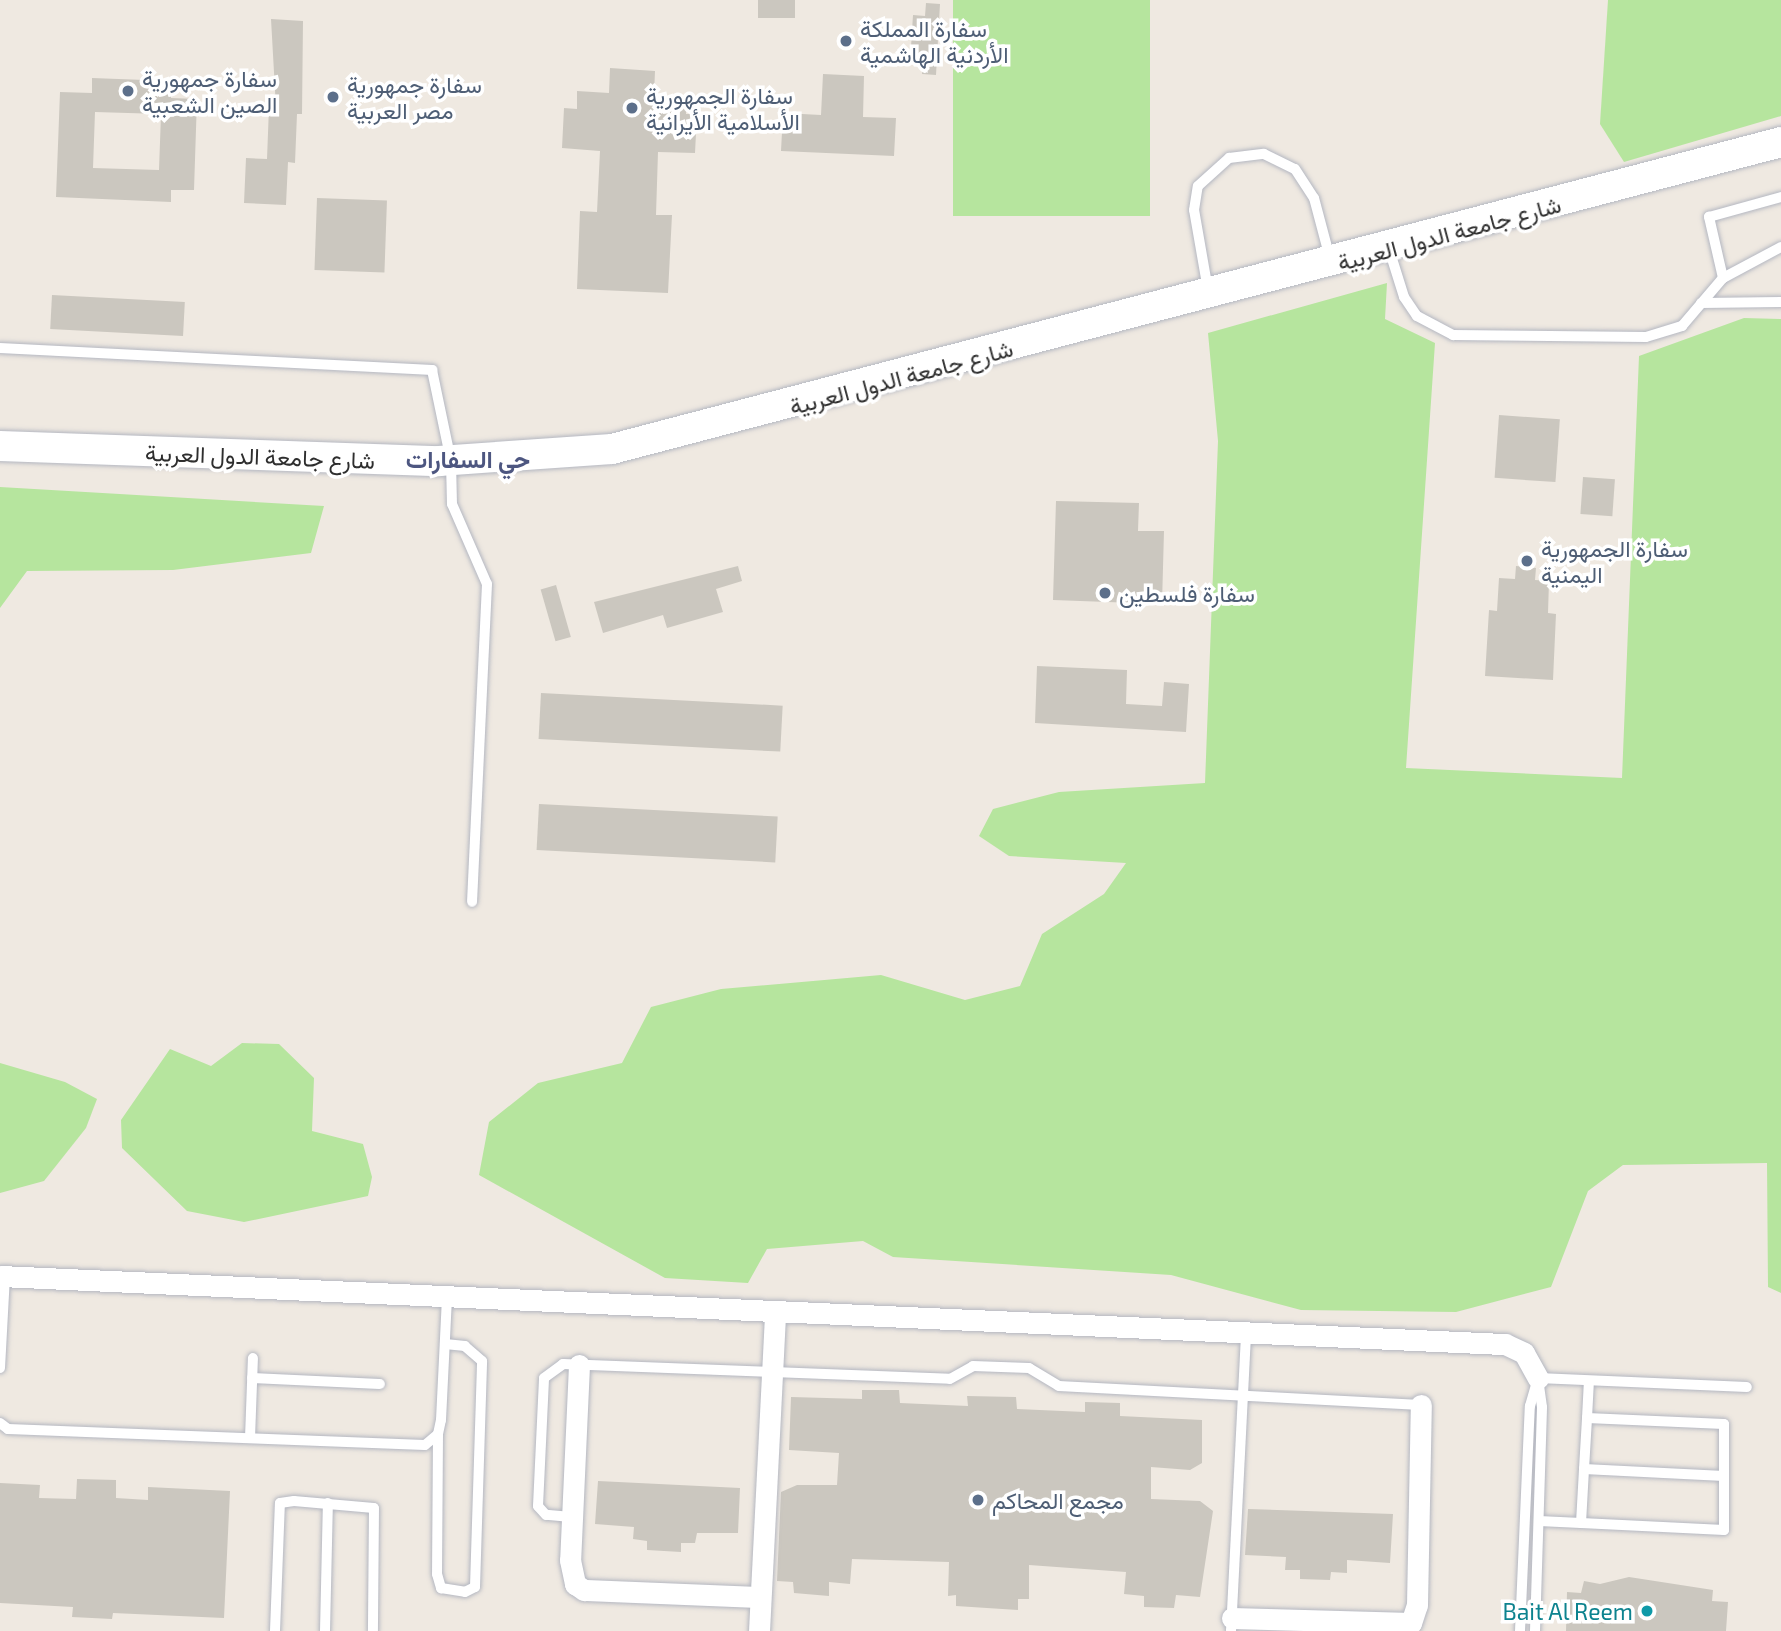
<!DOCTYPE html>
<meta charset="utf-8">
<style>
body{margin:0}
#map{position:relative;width:1781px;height:1631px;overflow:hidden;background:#efe9e1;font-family:"Exo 2",Vazirmatn,sans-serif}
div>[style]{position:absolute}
.green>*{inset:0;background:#b6e59e;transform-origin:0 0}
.building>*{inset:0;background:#cbc7bf;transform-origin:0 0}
.roads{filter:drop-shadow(0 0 2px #b4b7c1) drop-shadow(0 0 2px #b4b7c1)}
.lane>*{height:10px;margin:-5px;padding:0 5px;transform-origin:5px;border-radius:5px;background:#fff}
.street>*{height:21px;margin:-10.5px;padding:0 10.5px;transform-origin:10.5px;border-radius:10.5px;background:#fff}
.secondary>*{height:30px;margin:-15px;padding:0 15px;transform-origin:15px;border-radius:15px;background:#fff}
.dots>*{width:19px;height:19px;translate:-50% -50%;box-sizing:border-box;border:4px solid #fff;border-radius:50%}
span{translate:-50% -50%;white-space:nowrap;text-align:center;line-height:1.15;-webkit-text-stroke:7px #fff;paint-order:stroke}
.service-label{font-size:23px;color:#4e5e75}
.left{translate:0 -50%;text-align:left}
.street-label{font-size:23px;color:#2e2e2e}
.culture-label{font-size:23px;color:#0d838f}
.right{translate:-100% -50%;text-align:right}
.neighbourhood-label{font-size:24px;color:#4d5680;font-weight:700}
</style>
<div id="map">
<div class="green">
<i style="left:953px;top:0;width:197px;height:216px"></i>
<i style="clip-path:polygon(1608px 0,1781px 0,1781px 116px,1624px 162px,1600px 124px)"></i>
<i style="clip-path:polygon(1387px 283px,1385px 319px,1435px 343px,1406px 768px,1622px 778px,1639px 356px,1744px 318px,1781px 319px,1781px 1293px,1768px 1287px,1767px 1163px,1623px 1165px,1588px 1191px,1551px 1287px,1456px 1312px,1301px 1310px,1171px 1275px,893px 1257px,863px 1241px,767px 1249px,748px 1283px,665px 1278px,479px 1175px,489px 1122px,538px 1083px,622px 1063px,651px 1007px,721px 989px,881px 975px,965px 1000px,1020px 986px,1042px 934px,1104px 894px,1126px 863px,1009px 856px,979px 836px,993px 809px,1059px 792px,1205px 783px,1218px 441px,1208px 333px)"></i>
<i style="clip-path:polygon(0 487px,324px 506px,311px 553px,173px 570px,27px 571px,0 608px)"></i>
<i style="clip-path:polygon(242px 1043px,279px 1044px,314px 1078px,312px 1131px,363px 1144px,372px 1177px,368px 1196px,244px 1222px,187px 1211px,122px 1148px,121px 1120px,170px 1049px,211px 1066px)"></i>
<i style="clip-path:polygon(0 1063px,65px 1082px,97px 1099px,86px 1128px,44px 1181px,0 1193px)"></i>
</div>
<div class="building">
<i style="left:758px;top:0;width:37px;height:18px"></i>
<i style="clip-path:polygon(926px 3px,940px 4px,936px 75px,922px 74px,923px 64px,910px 63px,913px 15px,925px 16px)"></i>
<i style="clip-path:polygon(271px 19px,303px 21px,302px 114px,297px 114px,295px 163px,288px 162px,286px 205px,244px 203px,246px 158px,267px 159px,269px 107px,276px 108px)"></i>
<i style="clip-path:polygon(610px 68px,655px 71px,654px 95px,687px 96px,686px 114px,697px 114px,695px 153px,658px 152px,656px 215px,672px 215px,668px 293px,577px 289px,580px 211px,597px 212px,600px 151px,562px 148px,564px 108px,577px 109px,577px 91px,609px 93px)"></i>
<i style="clip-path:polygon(823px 74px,864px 76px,863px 117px,896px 118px,894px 156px,781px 151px,783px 113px,821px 115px)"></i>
<i style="clip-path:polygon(evenodd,92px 78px,171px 81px,171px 98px,197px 99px,194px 190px,171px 190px,171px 202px,56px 197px,60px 92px,92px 93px,92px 78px,95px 112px,161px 114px,159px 170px,93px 168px,95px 112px)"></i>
<i style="left:317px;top:198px;width:70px;height:72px;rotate:2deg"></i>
<i style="left:52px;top:295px;width:133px;height:34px;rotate:3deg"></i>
<i style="left:1499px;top:415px;width:61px;height:63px;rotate:4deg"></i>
<i style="left:1583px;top:477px;width:32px;height:37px;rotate:4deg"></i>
<i style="clip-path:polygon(1056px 501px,1139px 503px,1138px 531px,1164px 531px,1162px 604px,1053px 600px)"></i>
<i style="clip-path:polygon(738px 566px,742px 581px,716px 589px,723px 612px,667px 628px,663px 615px,603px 633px,594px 602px)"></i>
<i style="clip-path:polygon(1516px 566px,1536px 568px,1535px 580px,1549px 581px,1548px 613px,1556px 614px,1553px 680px,1485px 676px,1489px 610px,1497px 611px,1499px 578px,1515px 579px)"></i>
<i style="left:556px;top:585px;width:54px;height:16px;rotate:74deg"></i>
<i style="clip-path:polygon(1037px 666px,1127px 670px,1126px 704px,1162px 706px,1164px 682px,1189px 684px,1186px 732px,1035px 723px)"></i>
<i style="left:541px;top:693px;width:242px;height:46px;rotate:3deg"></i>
<i style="left:539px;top:804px;width:239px;height:46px;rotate:3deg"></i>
<i style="clip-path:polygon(862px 1390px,899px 1390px,900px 1403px,968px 1406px,967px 1396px,1016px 1397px,1017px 1409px,1085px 1412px,1085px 1402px,1120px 1403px,1120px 1416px,1202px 1420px,1202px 1463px,1190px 1470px,1151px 1467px,1151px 1499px,1200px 1501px,1213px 1511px,1200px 1597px,1176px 1595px,1174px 1608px,1144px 1607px,1144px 1596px,1124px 1594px,1126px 1572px,1029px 1565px,1029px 1599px,1018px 1599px,1018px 1610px,956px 1606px,956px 1595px,948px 1596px,949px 1562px,852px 1559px,850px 1584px,829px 1582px,829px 1596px,794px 1593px,793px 1582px,777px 1581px,781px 1492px,797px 1485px,837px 1485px,839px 1453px,789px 1450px,791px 1397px,862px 1399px)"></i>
<i style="clip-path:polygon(77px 1479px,116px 1480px,116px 1498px,148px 1500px,148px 1487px,230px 1491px,224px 1618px,113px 1613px,112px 1619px,72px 1617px,73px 1607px,0 1603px,0 1483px,40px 1485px,39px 1498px,76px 1499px)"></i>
<i style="clip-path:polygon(598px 1481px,740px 1488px,738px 1533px,697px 1533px,695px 1543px,681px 1543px,681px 1552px,647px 1550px,647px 1541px,633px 1539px,634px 1527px,595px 1524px)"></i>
<i style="clip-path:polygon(1248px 1509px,1393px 1514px,1390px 1563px,1347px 1560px,1347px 1573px,1331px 1572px,1330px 1580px,1300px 1579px,1300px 1570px,1285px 1570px,1286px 1557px,1245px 1555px)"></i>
<i style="clip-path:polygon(1629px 1577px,1713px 1590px,1712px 1601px,1728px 1602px,1726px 1631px,1566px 1631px,1567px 1592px,1581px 1593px,1584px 1581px,1600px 1584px)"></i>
</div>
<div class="roads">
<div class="lane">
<i style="left:1389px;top:249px;width:50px;rotate:72.6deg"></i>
<i style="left:1404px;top:297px;width:23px;rotate:56deg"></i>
<i style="left:1417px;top:316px;width:41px;rotate:27.8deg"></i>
<i style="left:1453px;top:335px;width:193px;rotate:0.6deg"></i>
<i style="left:1646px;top:337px;width:38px;rotate:-17deg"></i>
<i style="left:1682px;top:326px;width:63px;rotate:-49.5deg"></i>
<i style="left:1723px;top:278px;width:66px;rotate:-28.1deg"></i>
<i style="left:1723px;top:278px;width:63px;rotate:-102.9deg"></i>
<i style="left:1709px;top:217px;width:75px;rotate:-15.5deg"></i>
<i style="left:1208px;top:290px;width:81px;rotate:-99.9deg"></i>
<i style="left:1194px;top:210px;width:24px;rotate:-81deg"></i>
<i style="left:1198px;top:186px;width:42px;rotate:-42.1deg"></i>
<i style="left:1229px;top:158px;width:35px;rotate:-7deg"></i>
<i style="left:1264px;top:154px;width:34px;rotate:26deg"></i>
<i style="left:1295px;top:169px;width:35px;rotate:57deg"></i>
<i style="left:1314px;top:198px;width:62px;rotate:75.1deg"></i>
<i style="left:1701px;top:303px;width:80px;rotate:-0.7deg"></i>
<i style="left:0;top:348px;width:433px;rotate:2.9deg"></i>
<i style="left:432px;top:370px;width:93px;rotate:78.2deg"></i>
<i style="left:451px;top:461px;width:43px;rotate:88.7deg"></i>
<i style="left:452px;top:504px;width:87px;rotate:66.4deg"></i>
<i style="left:487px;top:584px;width:318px;rotate:92.7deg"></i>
<i style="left:0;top:1368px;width:92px;rotate:-86.9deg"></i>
<i style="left:252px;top:1378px;width:128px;rotate:2.7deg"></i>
<i style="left:1538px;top:1378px;width:209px;rotate:2.5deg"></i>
<i style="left:1587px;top:1418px;width:137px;rotate:2.5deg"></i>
<i style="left:1724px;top:1424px;width:106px;rotate:90deg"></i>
<i style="left:1724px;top:1530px;width:143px;rotate:-177.2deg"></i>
<i style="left:1581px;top:1523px;width:54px;rotate:-86.8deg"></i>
<i style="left:1584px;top:1469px;width:51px;rotate:-86.6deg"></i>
<i style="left:1587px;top:1418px;width:37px;rotate:-87deg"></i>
<i style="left:0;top:1423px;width:10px;rotate:37deg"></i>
<i style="left:8px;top:1429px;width:417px;rotate:2.2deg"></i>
<i style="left:425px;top:1445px;width:17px;rotate:-40deg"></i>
<i style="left:438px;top:1434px;width:14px;rotate:-78deg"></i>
<i style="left:441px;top:1420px;width:123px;rotate:-87.2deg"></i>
<i style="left:438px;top:1434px;width:140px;rotate:90.4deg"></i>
<i style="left:437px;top:1574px;width:15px;rotate:74deg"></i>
<i style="left:441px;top:1588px;width:24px;rotate:9deg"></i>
<i style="left:465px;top:1592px;width:11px;rotate:-27deg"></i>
<i style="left:475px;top:1587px;width:226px;rotate:-88.2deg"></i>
<i style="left:482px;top:1361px;width:23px;rotate:-139deg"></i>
<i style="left:465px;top:1346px;width:20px;rotate:-174deg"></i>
<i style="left:250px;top:1438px;width:80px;rotate:-87.9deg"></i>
<i style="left:1584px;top:1469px;width:140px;rotate:2.9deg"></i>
<i style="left:571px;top:1517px;width:25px;rotate:-175deg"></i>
<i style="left:546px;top:1515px;width:12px;rotate:-132deg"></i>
<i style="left:538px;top:1506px;width:128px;rotate:-87.3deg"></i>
<i style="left:544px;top:1378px;width:24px;rotate:-36deg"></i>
<i style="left:563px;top:1364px;width:387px;rotate:2.2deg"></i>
<i style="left:950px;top:1379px;width:26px;rotate:-29deg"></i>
<i style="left:973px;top:1366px;width:56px;rotate:2deg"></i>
<i style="left:1029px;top:1368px;width:35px;rotate:31deg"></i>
<i style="left:1059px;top:1386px;width:362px;rotate:3deg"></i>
<i style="left:1539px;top:1521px;width:42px;rotate:2.7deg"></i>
<i style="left:275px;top:1631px;width:128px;rotate:-87.8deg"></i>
<i style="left:280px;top:1503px;width:14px;rotate:-8deg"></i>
<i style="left:294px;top:1501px;width:80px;rotate:5deg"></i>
<i style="left:374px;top:1508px;width:123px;rotate:90.5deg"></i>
<i style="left:325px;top:1631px;width:128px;rotate:-88.7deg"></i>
<i style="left:1231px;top:1631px;width:297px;rotate:-87.1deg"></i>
<i style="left:1520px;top:1631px;width:225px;rotate:-87.5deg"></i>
<i style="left:1530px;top:1406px;width:29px;rotate:-74deg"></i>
<i style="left:1535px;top:1631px;width:224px;rotate:-88.2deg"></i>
<i style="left:1542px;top:1407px;width:29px;rotate:-98deg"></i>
</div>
<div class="street">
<i style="left:0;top:1276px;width:1507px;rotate:2.59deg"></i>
<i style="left:1505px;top:1344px;width:21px;rotate:25deg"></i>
<i style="left:1524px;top:1353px;width:29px;rotate:61deg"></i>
<i style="left:579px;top:1365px;width:195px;rotate:92.6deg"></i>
<i style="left:570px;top:1560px;width:25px;rotate:78deg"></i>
<i style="left:575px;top:1584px;width:11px;rotate:34deg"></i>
<i style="left:584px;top:1590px;width:176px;rotate:2.3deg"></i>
<i style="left:1232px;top:1618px;width:179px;rotate:1.6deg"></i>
<i style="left:1411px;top:1623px;width:19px;rotate:-72deg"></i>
<i style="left:1417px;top:1605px;width:200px;rotate:-88.9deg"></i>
<i style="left:759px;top:1631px;width:318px;rotate:-87.1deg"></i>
</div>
<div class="secondary">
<i style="left:0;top:446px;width:439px;rotate:2deg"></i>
<i style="left:439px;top:461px;width:173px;rotate:-4deg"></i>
<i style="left:612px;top:449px;width:1209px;rotate:-14.71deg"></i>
</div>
</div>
<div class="dots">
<i style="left:846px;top:41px;background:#5c6f8a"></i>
<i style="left:128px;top:91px;background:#5c6f8a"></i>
<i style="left:333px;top:97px;background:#5c6f8a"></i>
<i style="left:632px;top:108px;background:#5c6f8a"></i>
<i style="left:1527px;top:561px;background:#5c6f8a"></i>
<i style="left:1105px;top:593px;background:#5c6f8a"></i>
<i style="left:978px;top:1500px;background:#5c6f8a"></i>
<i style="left:1647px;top:1611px;background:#0f9aa8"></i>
</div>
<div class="service-label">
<span class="left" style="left:860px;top:41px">سفارة المملكة<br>الأردنية الهاشمية</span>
<span class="left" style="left:142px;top:91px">سفارة جمهورية<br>الصين الشعبية</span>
<span class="left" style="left:347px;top:97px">سفارة جمهورية<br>مصر العربية</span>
<span class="left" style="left:646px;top:108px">سفارة الجمهورية<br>الأسلامية الأيرانية</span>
<span class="left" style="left:1541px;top:561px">سفارة الجمهورية<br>اليمنية</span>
<span class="left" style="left:1119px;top:593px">سفارة فلسطين</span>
<span class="left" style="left:992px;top:1500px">مجمع المحاكم</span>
</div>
<div class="street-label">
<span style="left:1449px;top:233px;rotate:-15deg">شارع جامعة الدول العربية</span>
<span style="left:901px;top:377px;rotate:-15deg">شارع جامعة الدول العربية</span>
<span style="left:260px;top:456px;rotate:2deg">شارع جامعة الدول العربية</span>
</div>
<div class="culture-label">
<span class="right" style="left:1633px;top:1611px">Bait Al Reem</span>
</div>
<div class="neighbourhood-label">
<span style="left:468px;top:459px">حي السفارات</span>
</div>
</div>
